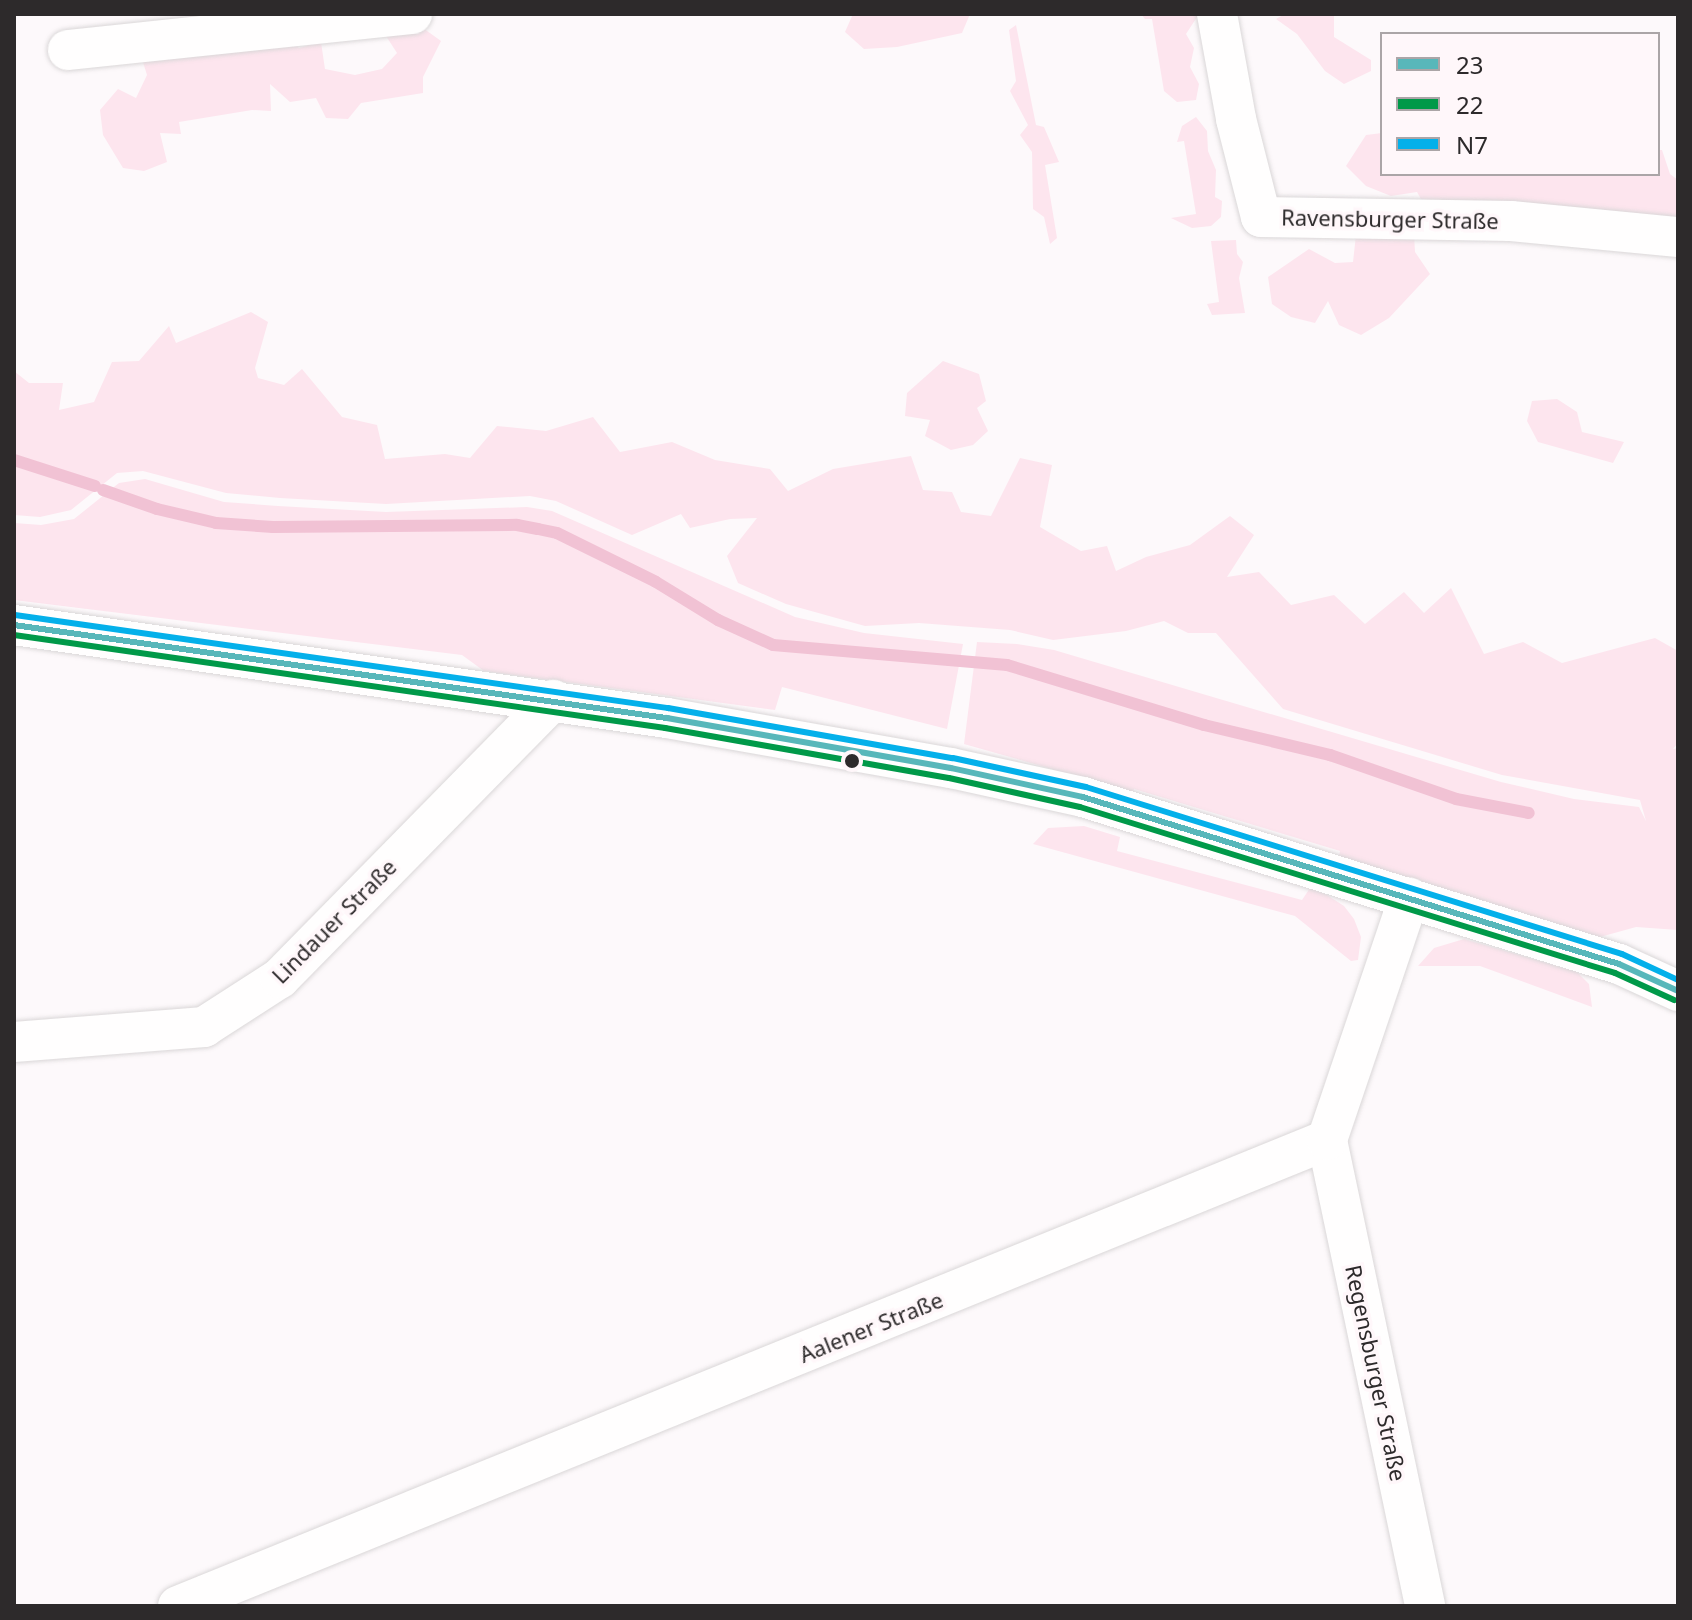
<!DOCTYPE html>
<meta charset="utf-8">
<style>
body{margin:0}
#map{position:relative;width:1692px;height:1620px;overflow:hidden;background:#fdf9fb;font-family:"Noto Sans",sans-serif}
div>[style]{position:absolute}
.green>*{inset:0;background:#fde5ee}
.stream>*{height:12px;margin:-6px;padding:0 6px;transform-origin:6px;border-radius:6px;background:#f1c2d4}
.roads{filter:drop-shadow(0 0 2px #dad7d8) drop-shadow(0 0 2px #dad7d8)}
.street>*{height:40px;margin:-20px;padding:0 20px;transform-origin:20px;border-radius:20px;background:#fffefe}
.bus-1>*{height:6px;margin:-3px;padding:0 3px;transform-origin:3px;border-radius:3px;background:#58b7ba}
.bus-2>*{height:6px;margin:-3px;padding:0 3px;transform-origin:3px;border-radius:3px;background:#009949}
.bus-3>*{height:6px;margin:-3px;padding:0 3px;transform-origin:3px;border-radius:3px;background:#04b0ea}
.dots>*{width:22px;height:22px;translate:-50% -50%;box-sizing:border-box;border:4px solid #fff7fa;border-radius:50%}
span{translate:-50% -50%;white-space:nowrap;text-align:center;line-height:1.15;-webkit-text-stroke:7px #fff7fa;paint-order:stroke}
.street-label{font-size:22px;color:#2d2a2b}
.frame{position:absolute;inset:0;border:16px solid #2d2a2b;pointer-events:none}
.legend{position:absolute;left:1380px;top:32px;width:280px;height:144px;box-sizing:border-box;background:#fff7fa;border:2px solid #aba5a7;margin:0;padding:10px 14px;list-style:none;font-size:24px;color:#2d2a2b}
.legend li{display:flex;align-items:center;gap:16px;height:40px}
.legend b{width:40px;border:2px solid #aba5a7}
</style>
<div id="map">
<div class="green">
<i style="clip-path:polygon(853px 14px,970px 14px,962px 33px,897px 47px,864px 49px,845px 32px)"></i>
<i style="clip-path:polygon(1141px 14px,1199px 14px,1186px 34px,1194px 48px,1190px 67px,1199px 84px,1196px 100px,1177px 102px,1164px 91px,1152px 19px,1145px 19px)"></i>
<i style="clip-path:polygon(1285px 14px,1334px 14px,1334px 37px,1371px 60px,1371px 71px,1344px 84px,1325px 71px,1297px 34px,1276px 19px)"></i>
<i style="clip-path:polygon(416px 23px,441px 41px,423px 77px,423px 93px,361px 103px,348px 119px,326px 118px,316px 98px,290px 102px,270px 84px,271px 111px,252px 110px,179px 122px,181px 134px,160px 133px,167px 162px,144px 171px,123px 168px,103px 135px,100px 110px,118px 89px,136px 98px,147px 75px,142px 59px,276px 28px,299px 48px,321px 42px,325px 69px,355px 75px,382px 69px,397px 53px,386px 36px)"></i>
<i style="clip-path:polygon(1016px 25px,1036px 125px,1044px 127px,1059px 162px,1045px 165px,1057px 238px,1050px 244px,1044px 217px,1033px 209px,1032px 152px,1020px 135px,1028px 125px,1010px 91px,1016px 81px,1009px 30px)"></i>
<i style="clip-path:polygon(1196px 117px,1207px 131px,1208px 151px,1216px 170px,1215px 197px,1222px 201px,1221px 217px,1211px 226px,1192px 228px,1171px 218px,1196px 214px,1184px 141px,1177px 142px,1182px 126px)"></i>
<i style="clip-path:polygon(1382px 133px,1382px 174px,1658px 174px,1658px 150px,1662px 150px,1670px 174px,1678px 180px,1678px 237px,1431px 217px,1417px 192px,1391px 196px,1366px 186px,1346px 166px,1366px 135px)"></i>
<i style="clip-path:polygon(1413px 217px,1415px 252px,1430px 274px,1389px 318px,1361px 335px,1339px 325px,1328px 301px,1315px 323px,1291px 317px,1272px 304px,1268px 277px,1309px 249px,1335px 263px,1353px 262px,1356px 235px)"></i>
<i style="clip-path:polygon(1236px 240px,1237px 254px,1243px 262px,1239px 278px,1245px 313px,1212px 315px,1207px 304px,1219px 302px,1211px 241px)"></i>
<i style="clip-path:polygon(251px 312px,268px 322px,255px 368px,258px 378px,284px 385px,302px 369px,342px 417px,377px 425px,385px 459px,445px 454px,470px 458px,497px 426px,546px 431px,593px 417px,620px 452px,672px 442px,715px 460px,770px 469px,788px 491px,833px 469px,911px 456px,923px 490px,952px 492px,961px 512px,991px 516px,1020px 458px,1052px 465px,1040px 527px,1081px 551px,1107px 546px,1116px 571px,1146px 557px,1190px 545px,1230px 516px,1254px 535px,1227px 577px,1259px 572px,1291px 605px,1334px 595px,1365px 624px,1404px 592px,1424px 613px,1451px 588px,1484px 654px,1523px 642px,1562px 663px,1655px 638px,1678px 651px,1678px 743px,1673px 749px,1678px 748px,1678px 930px,1636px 927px,1600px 937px,1338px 861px,1340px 851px,1134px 789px,1130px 799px,1090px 789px,1052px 769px,964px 744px,977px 642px,1017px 644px,1054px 650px,1501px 782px,1574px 799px,1639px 807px,1646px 821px,1640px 800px,1502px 775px,1283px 709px,1216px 633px,1188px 633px,1164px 621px,1126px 631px,1053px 640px,1010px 630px,919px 623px,865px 626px,786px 604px,738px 583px,727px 556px,757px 518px,730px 519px,690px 528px,681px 514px,632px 535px,556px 501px,530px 496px,386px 504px,280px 498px,226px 493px,143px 471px,117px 473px,71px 510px,40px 517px,14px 515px,14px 371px,29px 383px,63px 383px,59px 410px,94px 402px,112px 362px,139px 361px,169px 326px,176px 343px)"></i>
<i style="clip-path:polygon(943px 361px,979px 374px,986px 401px,977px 408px,988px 431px,973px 445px,951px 450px,925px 436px,930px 420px,905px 416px,907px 393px)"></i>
<i style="clip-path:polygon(1557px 399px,1577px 412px,1582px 432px,1624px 442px,1613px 463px,1538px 442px,1527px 421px,1532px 401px)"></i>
<i style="clip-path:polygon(145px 479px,224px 502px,278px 506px,386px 512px,527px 507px,552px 511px,795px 617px,864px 633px,963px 644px,947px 729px,782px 687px,775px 710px,484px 671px,462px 655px,14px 600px,14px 523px,41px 525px,74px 519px,119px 483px)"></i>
<i style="clip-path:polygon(1084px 826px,1120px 837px,1117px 851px,1302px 900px,1310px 888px,1327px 895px,1344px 906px,1354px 919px,1361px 937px,1358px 960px,1351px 961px,1295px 916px,1033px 844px,1048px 828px)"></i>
<i style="clip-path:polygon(1464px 939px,1577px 972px,1589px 984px,1592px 1007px,1480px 966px,1418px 966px,1434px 948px)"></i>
</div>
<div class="stream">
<i style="left:14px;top:460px;width:85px;rotate:17.8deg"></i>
<i style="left:103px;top:490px;width:57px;rotate:19.4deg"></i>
<i style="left:157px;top:509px;width:61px;rotate:13.3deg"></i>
<i style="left:216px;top:523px;width:57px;rotate:4deg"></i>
<i style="left:273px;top:527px;width:244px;rotate:-0.5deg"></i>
<i style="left:517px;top:525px;width:21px;rotate:11deg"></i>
<i style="left:538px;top:529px;width:19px;rotate:12deg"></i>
<i style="left:557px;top:533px;width:110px;rotate:26.3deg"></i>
<i style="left:656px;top:582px;width:73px;rotate:31.5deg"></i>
<i style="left:718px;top:620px;width:60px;rotate:24.4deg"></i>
<i style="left:773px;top:645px;width:235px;rotate:4.9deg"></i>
<i style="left:1007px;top:665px;width:206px;rotate:16.9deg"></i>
<i style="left:1204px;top:725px;width:130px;rotate:13.4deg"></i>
<i style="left:1330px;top:755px;width:133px;rotate:19.2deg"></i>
<i style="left:1456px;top:799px;width:74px;rotate:10.9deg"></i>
</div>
<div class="roads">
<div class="street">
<i style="left:1217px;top:14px;width:107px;rotate:79.7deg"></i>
<i style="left:1236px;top:119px;width:101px;rotate:75.7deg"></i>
<i style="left:1261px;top:217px;width:250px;rotate:0.9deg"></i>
<i style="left:1511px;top:221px;width:168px;rotate:5.5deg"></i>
<i style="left:68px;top:50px;width:346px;rotate:-6deg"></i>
<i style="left:14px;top:625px;width:660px;rotate:8.11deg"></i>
<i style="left:667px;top:718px;width:288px;rotate:10deg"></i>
<i style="left:951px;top:768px;width:135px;rotate:12.4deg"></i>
<i style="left:1083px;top:797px;width:561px;rotate:17.31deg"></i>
<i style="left:1619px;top:964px;width:65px;rotate:24.6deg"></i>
<i style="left:14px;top:1042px;width:191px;rotate:-4.5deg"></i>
<i style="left:204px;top:1027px;width:90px;rotate:-32.8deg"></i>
<i style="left:280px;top:978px;width:390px;rotate:-45.5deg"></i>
<i style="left:1327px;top:1140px;width:476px;rotate:78.1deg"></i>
<i style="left:178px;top:1606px;width:1240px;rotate:-22.08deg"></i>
<i style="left:1327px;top:1140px;width:256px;rotate:-71.3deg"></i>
</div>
</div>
<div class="bus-1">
<i style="left:14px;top:625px;width:660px;rotate:8.11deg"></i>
<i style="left:667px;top:718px;width:288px;rotate:10deg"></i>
<i style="left:951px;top:768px;width:135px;rotate:12.4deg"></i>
<i style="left:1083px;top:797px;width:561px;rotate:17.31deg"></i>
<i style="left:1619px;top:964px;width:65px;rotate:24.6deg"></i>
</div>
<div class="bus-2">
<i style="left:14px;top:635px;width:658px;rotate:8.13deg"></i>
<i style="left:665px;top:728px;width:288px;rotate:10deg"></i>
<i style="left:949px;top:778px;width:134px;rotate:12.5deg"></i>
<i style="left:1080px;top:807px;width:560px;rotate:17.24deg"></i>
<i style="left:1615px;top:973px;width:65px;rotate:24.6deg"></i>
</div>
<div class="bus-3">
<i style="left:15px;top:615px;width:660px;rotate:8.11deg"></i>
<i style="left:668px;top:708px;width:289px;rotate:10deg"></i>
<i style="left:953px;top:758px;width:136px;rotate:12.3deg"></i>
<i style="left:1086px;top:787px;width:561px;rotate:17.31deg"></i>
<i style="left:1622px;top:954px;width:62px;rotate:24.9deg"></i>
</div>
<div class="dots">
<i style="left:852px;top:761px;background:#2d2a2b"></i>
</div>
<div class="street-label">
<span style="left:1390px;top:219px;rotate:1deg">Ravensburger Straße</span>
<span style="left:334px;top:921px;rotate:-45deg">Lindauer Straße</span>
<span style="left:871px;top:1327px;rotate:-22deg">Aalener Straße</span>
<span style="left:1376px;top:1373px;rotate:78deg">Regensburger Straße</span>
</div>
<div class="frame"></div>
<ul class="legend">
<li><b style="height:10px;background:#58b7ba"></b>23</li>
<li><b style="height:10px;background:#009949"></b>22</li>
<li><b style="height:10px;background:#04b0ea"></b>N7</li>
</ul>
</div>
